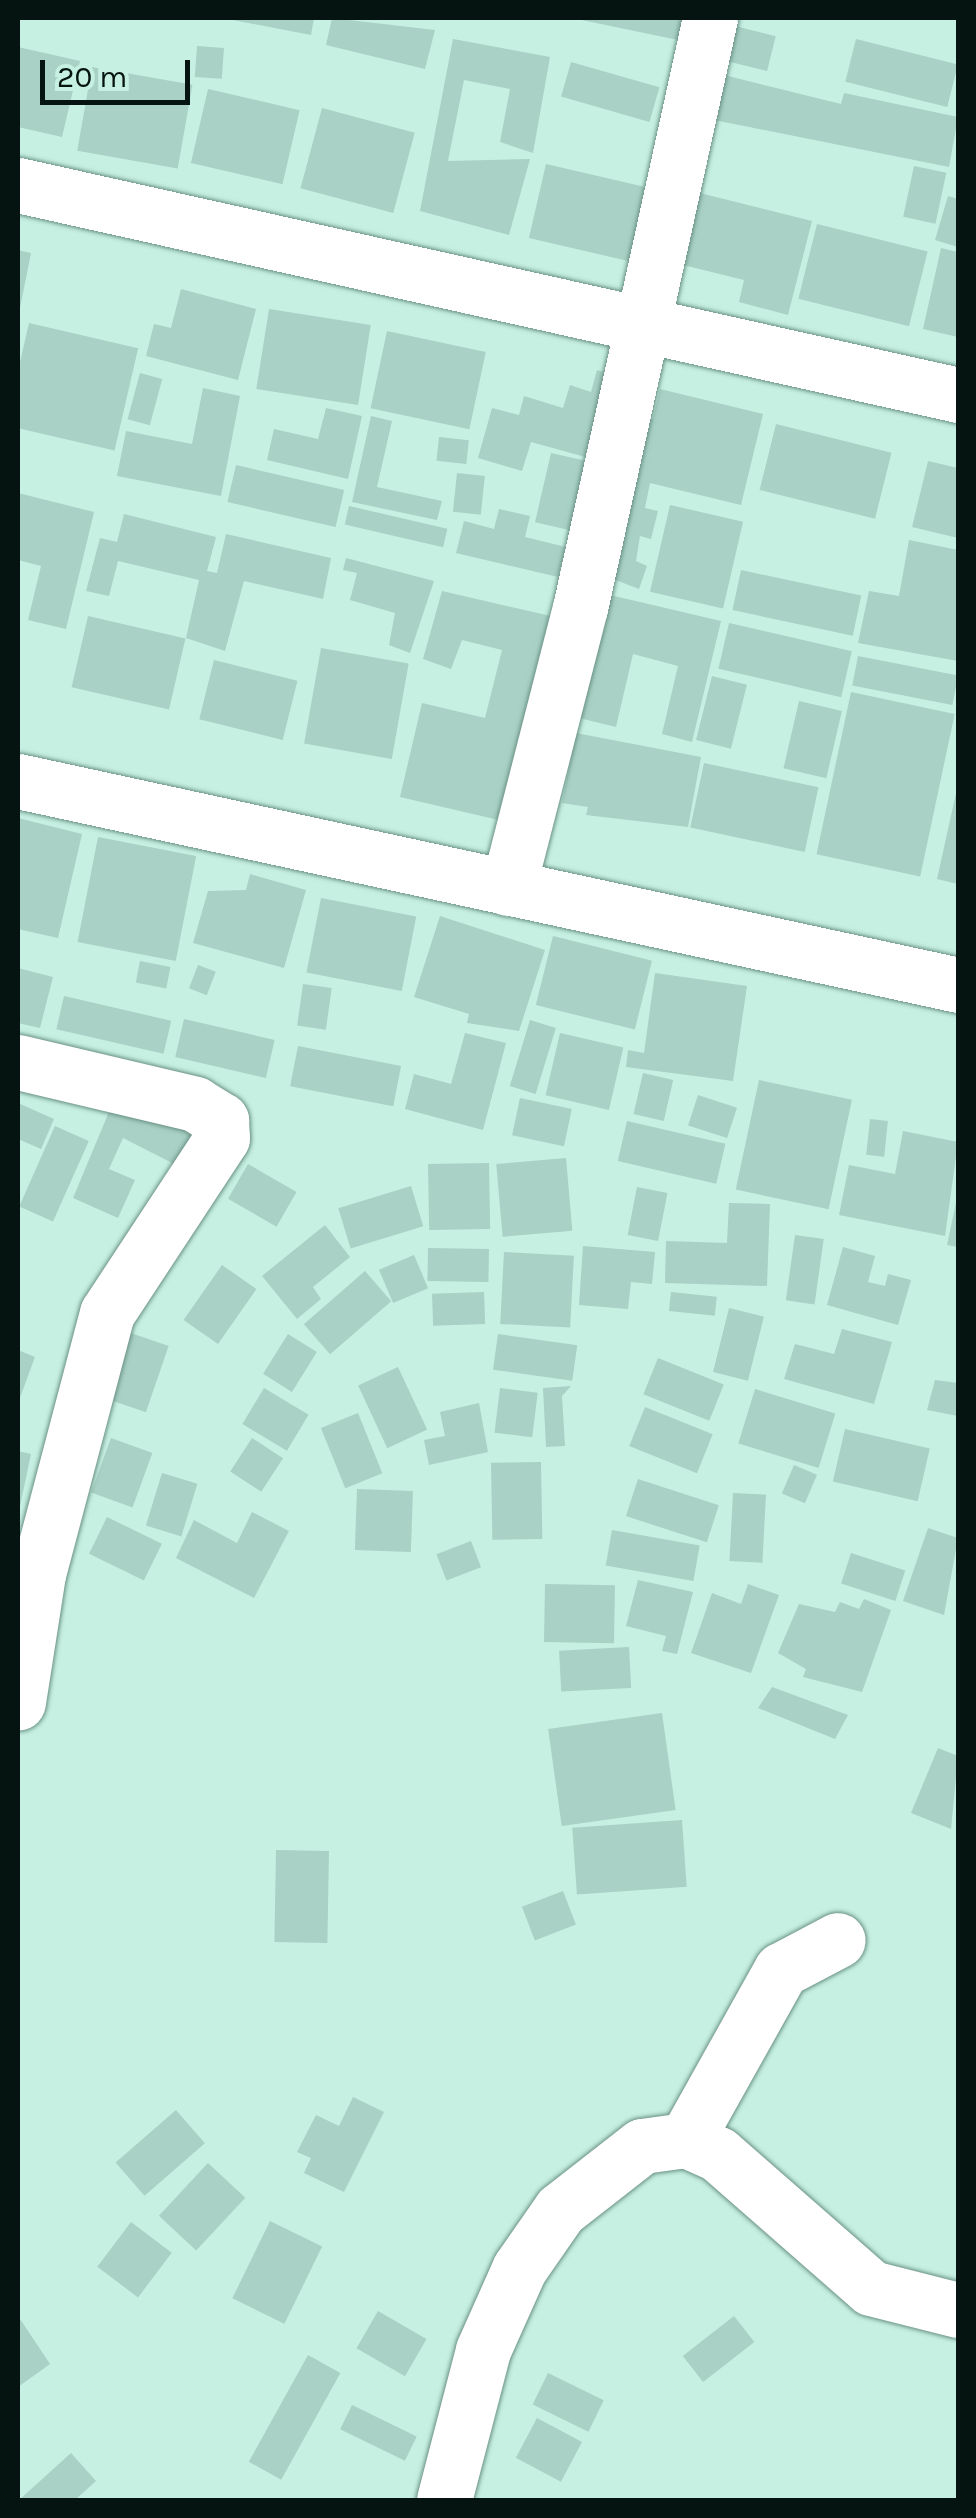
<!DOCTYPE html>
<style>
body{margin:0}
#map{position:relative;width:976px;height:2518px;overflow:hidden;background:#c6f0e2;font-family:Karla,sans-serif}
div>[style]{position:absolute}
.building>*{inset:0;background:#a9d1c5;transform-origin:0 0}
.roads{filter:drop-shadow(0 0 2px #6a9185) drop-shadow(0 0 2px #6a9185)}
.minor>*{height:55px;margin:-27.5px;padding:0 27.5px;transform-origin:27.5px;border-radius:27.5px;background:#fff}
span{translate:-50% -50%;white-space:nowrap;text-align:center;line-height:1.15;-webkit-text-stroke:9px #c6f0e2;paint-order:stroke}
.frame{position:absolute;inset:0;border:20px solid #051410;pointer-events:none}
.scale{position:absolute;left:40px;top:60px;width:150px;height:45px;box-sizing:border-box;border:5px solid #051410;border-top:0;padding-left:12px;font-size:30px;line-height:35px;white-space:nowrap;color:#051410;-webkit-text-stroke:8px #c6f0e2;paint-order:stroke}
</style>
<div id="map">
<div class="building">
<i style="clip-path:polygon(222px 18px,314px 18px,311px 35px)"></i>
<i style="clip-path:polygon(332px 18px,435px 30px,425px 69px,326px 45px)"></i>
<i style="clip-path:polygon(572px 18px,688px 18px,683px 41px)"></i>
<i style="left:735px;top:26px;width:42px;height:36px;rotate:14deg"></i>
<i style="clip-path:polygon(453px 39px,550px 57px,533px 153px,500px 142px,510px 89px,464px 80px,448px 161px,530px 159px,509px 235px,420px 211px)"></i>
<i style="left:856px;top:39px;width:105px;height:44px;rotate:14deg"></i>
<i style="left:197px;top:46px;width:27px;height:31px;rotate:4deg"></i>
<i style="clip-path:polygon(18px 47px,80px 61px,62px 137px,18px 127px)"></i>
<i style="left:571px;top:62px;width:92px;height:36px;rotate:16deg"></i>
<i style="left:92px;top:67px;width:102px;height:85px;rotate:10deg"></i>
<i style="clip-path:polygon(720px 74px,841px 104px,844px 93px,958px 117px,949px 167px,709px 119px)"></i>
<i style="left:208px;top:89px;width:94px;height:76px;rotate:13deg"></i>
<i style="left:322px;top:108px;width:96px;height:83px;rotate:15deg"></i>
<i style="left:546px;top:164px;width:104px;height:76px;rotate:13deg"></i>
<i style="left:914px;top:166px;width:33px;height:52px;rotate:12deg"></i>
<i style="clip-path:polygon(700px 193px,812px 221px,788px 315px,739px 302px,744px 280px,683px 265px)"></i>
<i style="clip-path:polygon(948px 196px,958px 199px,958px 247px,935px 240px)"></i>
<i style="left:817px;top:224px;width:114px;height:77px;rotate:14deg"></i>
<i style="clip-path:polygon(941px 248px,958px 252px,958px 337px,923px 329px)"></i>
<i style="clip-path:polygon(18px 250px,31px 253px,19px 313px,18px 313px)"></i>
<i style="clip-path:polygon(181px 289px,256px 309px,238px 380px,146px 356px,154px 324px,171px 328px)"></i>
<i style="left:269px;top:309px;width:103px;height:81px;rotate:9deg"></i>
<i style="left:29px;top:323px;width:112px;height:105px;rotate:13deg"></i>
<i style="left:387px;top:331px;width:101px;height:79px;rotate:12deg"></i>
<i style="clip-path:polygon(597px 370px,613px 375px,589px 458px,531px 442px,522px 471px,478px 458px,492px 408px,519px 415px,524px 396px,563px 408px,570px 385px,591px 392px)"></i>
<i style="left:140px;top:373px;width:23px;height:48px;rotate:15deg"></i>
<i style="clip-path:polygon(203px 388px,240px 396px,221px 496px,117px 476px,126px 431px,192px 444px)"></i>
<i style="clip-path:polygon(660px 389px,763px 414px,741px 505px,650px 483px,645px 508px,658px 511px,651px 539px,640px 536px,636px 561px,647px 566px,639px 589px,613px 579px,634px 415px,653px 419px)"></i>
<i style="clip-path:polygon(326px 408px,362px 416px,348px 479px,267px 460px,274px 429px,318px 439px)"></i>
<i style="clip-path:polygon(371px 416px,392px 421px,377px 487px,442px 501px,437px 520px,352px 502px)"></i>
<i style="left:776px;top:424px;width:119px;height:68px;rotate:14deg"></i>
<i style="left:439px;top:437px;width:30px;height:24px;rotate:6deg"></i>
<i style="left:551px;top:453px;width:36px;height:71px;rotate:13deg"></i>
<i style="clip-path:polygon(928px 461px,958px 468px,958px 538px,912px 527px)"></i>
<i style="left:236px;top:465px;width:111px;height:38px;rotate:13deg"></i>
<i style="left:457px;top:473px;width:28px;height:39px;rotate:6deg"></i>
<i style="clip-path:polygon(18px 493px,94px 512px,66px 629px,28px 620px,41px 566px,18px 560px)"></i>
<i style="left:670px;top:505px;width:75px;height:89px;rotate:13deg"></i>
<i style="left:349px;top:506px;width:101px;height:19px;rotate:13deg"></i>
<i style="clip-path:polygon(499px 509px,530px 516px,525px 537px,566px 547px,558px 577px,456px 553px,464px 521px,494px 529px)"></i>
<i style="clip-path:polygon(124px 514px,216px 537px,207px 571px,217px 573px,226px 534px,331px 558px,323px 599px,244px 581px,225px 651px,186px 638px,199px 580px,118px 561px,109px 596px,86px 591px,100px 538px,117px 542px)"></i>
<i style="clip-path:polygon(909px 540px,958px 550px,958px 661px,858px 643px,869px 591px,899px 596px)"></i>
<i style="clip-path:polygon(346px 558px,434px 581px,410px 653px,389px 645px,395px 613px,350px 600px,357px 573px,343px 570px)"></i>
<i style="left:741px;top:570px;width:123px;height:41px;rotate:12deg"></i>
<i style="clip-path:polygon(442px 591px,555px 617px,507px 822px,400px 797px,422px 703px,485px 718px,502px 650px,462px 640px,451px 669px,423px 659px)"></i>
<i style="clip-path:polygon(593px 591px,721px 621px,692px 742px,662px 734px,678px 666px,633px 654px,616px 727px,567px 715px)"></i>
<i style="left:88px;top:616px;width:100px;height:73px;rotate:13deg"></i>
<i style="left:729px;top:623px;width:126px;height:47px;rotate:13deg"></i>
<i style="left:321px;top:648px;width:89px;height:97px;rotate:10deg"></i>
<i style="left:858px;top:656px;width:102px;height:30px;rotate:11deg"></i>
<i style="left:214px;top:660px;width:86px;height:61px;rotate:14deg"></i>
<i style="left:712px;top:676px;width:36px;height:66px;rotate:14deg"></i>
<i style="left:851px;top:692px;width:106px;height:166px;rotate:12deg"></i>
<i style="left:799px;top:701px;width:44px;height:69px;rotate:13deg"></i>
<i style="clip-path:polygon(576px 733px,701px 757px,688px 827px,586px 815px,588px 807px,562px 803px)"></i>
<i style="left:704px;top:763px;width:117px;height:66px;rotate:12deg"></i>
<i style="clip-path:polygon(958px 784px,958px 884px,937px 879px)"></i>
<i style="clip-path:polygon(18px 818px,82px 834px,58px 938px,18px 929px)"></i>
<i style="left:98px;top:837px;width:100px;height:107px;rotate:11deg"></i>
<i style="clip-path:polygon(250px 874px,306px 890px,284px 968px,193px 943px,208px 891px,246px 890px)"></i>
<i style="left:321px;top:898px;width:97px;height:76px;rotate:11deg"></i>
<i style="clip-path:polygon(440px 916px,545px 950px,519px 1031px,467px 1023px,469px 1014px,414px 997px)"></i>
<i style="left:553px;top:936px;width:102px;height:71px;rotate:14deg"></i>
<i style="left:140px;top:961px;width:31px;height:22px;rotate:11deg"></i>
<i style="left:198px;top:965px;width:19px;height:25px;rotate:21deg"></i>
<i style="clip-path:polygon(18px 968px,53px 977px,40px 1028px,18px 1023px)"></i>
<i style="clip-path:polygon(655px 973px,747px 986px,733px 1081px,626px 1067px,628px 1050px,644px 1053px)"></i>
<i style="left:303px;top:984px;width:29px;height:42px;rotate:8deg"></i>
<i style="left:64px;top:996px;width:110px;height:34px;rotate:13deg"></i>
<i style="left:184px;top:1019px;width:93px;height:39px;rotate:13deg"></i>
<i style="left:530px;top:1020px;width:27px;height:69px;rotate:17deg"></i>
<i style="clip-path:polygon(465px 1033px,506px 1043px,483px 1130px,405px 1109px,414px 1074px,451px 1084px)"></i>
<i style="left:560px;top:1033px;width:65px;height:64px;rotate:13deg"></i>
<i style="left:298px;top:1046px;width:105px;height:41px;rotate:11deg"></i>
<i style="left:643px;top:1073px;width:31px;height:42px;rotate:13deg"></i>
<i style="left:759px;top:1080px;width:95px;height:112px;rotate:12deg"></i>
<i style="clip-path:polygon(116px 1095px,194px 1134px,178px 1166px,123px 1138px,109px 1169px,135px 1180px,118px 1218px,73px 1198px)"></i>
<i style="left:698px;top:1095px;width:41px;height:32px;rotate:18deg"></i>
<i style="left:520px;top:1098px;width:53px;height:38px;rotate:12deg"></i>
<i style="clip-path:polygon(18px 1103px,54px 1119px,41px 1149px,18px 1139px)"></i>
<i style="left:870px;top:1119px;width:18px;height:36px;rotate:6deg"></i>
<i style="left:627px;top:1121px;width:101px;height:41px;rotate:13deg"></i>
<i style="left:55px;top:1126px;width:37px;height:88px;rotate:24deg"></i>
<i style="clip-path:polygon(903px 1131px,958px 1142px,945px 1236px,839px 1215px,849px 1165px,895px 1174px)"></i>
<i style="left:566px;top:1158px;width:73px;height:70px;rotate:85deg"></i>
<i style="left:489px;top:1163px;width:66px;height:61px;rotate:89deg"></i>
<i style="left:248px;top:1164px;width:56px;height:40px;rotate:30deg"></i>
<i style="left:411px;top:1186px;width:42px;height:76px;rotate:73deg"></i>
<i style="left:637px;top:1187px;width:31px;height:49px;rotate:11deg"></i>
<i style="clip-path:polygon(957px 1198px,958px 1198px,958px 1247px,947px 1245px)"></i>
<i style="clip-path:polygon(729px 1203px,770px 1204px,767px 1286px,665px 1283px,666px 1241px,727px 1243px)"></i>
<i style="clip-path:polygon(325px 1225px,350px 1257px,313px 1287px,321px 1299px,297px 1319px,262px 1276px)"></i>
<i style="left:795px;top:1235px;width:29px;height:66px;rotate:8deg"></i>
<i style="clip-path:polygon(583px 1246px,655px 1252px,652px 1284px,631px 1282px,628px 1309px,579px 1305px)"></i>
<i style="clip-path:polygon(843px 1247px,875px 1256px,868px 1282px,885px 1286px,888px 1274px,911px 1280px,898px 1325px,827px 1305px)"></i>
<i style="left:428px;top:1248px;width:61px;height:33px;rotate:1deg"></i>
<i style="left:504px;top:1252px;width:70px;height:72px;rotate:3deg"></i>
<i style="left:414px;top:1255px;width:36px;height:38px;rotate:67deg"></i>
<i style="left:222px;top:1265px;width:42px;height:67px;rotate:35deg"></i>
<i style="left:365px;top:1271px;width:40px;height:81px;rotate:49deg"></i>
<i style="left:484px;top:1292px;width:32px;height:52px;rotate:88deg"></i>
<i style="left:671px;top:1292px;width:46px;height:19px;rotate:6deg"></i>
<i style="left:729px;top:1308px;width:36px;height:66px;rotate:14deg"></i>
<i style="clip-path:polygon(842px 1329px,892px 1342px,874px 1404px,784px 1379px,795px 1344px,834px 1354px)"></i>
<i style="left:128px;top:1332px;width:43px;height:70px;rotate:19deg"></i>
<i style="left:288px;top:1334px;width:34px;height:47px;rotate:32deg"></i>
<i style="left:498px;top:1334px;width:80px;height:36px;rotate:8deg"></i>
<i style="clip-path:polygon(18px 1350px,35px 1357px,18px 1403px)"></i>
<i style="left:658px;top:1358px;width:71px;height:39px;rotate:22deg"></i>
<i style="left:398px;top:1367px;width:69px;height:44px;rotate:65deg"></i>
<i style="clip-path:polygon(935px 1380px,958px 1383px,958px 1416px,927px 1410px)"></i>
<i style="clip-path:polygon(571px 1386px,562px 1396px,565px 1446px,546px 1447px,543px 1388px)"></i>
<i style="left:264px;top:1388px;width:52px;height:42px;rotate:31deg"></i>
<i style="left:500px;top:1388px;width:38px;height:45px;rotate:7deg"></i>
<i style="left:755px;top:1389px;width:84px;height:57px;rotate:17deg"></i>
<i style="clip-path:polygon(479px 1403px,488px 1452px,429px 1465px,424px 1440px,445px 1436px,440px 1412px)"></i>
<i style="left:645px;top:1407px;width:73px;height:42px;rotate:22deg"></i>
<i style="left:358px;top:1413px;width:65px;height:40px;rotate:68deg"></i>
<i style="left:845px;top:1429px;width:87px;height:54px;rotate:13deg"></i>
<i style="left:111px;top:1438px;width:44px;height:58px;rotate:20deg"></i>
<i style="left:252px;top:1438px;width:37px;height:40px;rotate:33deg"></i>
<i style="clip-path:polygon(18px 1451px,31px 1454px,19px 1511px,18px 1511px)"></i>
<i style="left:541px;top:1462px;width:77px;height:50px;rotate:89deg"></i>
<i style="left:794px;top:1465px;width:25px;height:31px;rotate:23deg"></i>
<i style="left:162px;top:1473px;width:37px;height:55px;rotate:17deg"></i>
<i style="left:638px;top:1479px;width:85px;height:39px;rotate:18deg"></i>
<i style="left:357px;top:1489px;width:56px;height:61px;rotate:2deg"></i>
<i style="left:733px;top:1493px;width:33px;height:68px;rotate:3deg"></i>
<i style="clip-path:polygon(252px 1512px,289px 1531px,254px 1598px,176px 1558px,194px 1520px,237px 1543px)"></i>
<i style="left:107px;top:1517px;width:61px;height:41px;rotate:26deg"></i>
<i style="clip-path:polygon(928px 1528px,958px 1538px,944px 1615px,903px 1601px)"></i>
<i style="left:612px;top:1530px;width:89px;height:36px;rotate:10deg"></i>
<i style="left:471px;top:1541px;width:28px;height:37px;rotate:69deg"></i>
<i style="left:851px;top:1553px;width:57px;height:32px;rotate:18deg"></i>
<i style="clip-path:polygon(638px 1580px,693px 1592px,677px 1654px,662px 1651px,666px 1636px,626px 1626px)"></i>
<i style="left:545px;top:1584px;width:70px;height:58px;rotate:1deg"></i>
<i style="clip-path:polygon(748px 1584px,779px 1595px,751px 1673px,691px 1653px,712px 1593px,741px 1604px)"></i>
<i style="clip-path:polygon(864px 1599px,891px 1610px,862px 1692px,803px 1677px,806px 1669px,778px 1653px,799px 1604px,835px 1612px,840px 1602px,859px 1609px)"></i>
<i style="left:629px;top:1647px;width:41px;height:70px;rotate:87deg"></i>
<i style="clip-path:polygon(772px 1687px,848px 1715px,835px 1739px,758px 1708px)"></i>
<i style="left:662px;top:1713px;width:98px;height:115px;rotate:82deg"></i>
<i style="clip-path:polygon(938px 1748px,958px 1756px,951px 1829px,911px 1813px)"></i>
<i style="left:682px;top:1820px;width:67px;height:110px;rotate:86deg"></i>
<i style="left:276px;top:1850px;width:53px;height:92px;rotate:1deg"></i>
<i style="left:563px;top:1891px;width:36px;height:44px;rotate:69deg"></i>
<i style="clip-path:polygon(353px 2097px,384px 2112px,344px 2192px,304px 2173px,311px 2158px,297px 2152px,316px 2115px,339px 2126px)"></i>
<i style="left:176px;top:2110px;width:44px;height:80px;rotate:49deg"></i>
<i style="left:208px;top:2163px;width:51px;height:72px;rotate:43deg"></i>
<i style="left:270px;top:2221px;width:58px;height:86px;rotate:26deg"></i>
<i style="left:131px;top:2222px;width:51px;height:56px;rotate:37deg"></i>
<i style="left:378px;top:2311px;width:56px;height:43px;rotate:30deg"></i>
<i style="clip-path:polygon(18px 2316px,50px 2364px,18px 2387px)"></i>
<i style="left:734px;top:2316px;width:33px;height:65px;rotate:52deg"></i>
<i style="left:308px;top:2355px;width:37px;height:122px;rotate:29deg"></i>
<i style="left:548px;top:2373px;width:62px;height:35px;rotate:26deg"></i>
<i style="left:352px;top:2405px;width:72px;height:27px;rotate:26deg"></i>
<i style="left:537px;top:2418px;width:51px;height:45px;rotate:28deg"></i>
<i style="clip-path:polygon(71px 2453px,96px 2481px,75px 2500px,19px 2500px)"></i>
</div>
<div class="roads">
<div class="minor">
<i style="left:18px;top:185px;width:963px;rotate:12.59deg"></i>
<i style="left:18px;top:781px;width:962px;rotate:12.24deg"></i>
<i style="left:508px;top:888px;width:289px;rotate:-75.6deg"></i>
<i style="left:580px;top:608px;width:604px;rotate:-77.57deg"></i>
<i style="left:18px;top:1062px;width:182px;rotate:13.3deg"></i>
<i style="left:195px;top:1104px;width:31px;rotate:32deg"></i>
<i style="left:221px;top:1120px;width:18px;rotate:87deg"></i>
<i style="left:222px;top:1138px;width:209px;rotate:123.3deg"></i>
<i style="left:107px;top:1313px;width:270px;rotate:104.8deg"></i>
<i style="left:38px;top:1574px;width:130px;rotate:98.9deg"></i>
<i style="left:686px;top:2140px;width:195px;rotate:-60.8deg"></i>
<i style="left:781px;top:1970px;width:64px;rotate:-27.8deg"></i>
<i style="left:444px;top:2500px;width:155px;rotate:-75.4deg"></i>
<i style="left:483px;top:2350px;width:89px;rotate:-66deg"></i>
<i style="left:519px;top:2269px;width:72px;rotate:-55.2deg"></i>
<i style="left:560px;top:2210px;width:104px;rotate:-38deg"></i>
<i style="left:642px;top:2146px;width:44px;rotate:-7.8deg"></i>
<i style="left:686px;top:2140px;width:35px;rotate:24deg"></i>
<i style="left:718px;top:2154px;width:203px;rotate:41.2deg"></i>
<i style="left:871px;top:2288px;width:90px;rotate:14.2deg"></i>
</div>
</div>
<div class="frame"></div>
<div class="scale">20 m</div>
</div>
